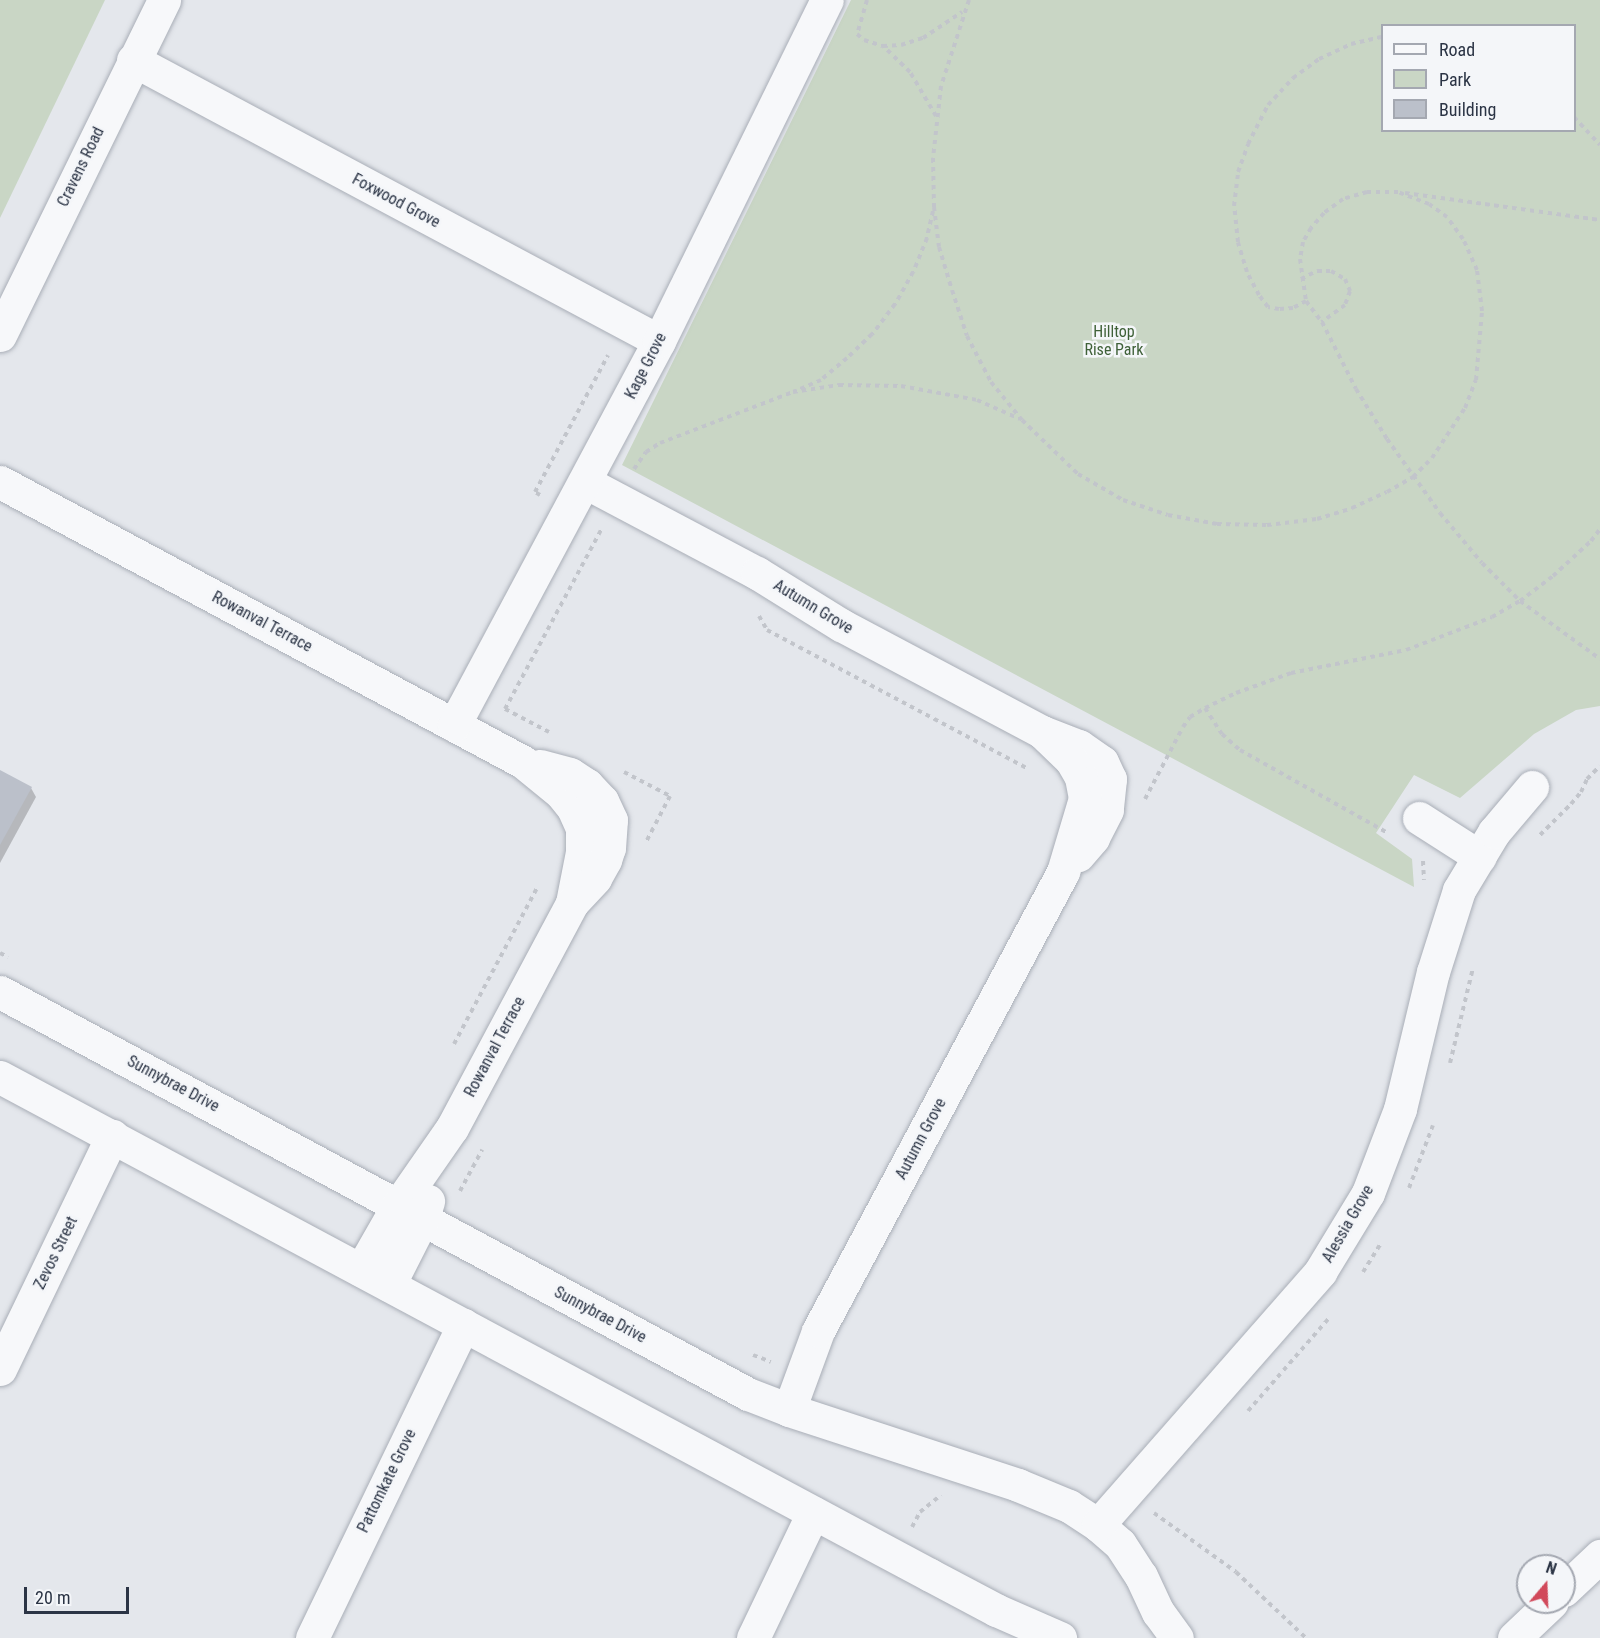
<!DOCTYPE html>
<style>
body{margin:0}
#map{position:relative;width:1600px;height:1638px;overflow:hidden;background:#e4e7ec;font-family:"Roboto Condensed",sans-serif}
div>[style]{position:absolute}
.green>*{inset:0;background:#c9d6c5}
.shadow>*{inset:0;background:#0003}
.building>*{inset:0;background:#bbc0ca}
.path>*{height:4px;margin-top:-2px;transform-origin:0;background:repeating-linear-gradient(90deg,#c2c5cb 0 4.5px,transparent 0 9px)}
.roads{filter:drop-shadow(0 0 2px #a9aeb7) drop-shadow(0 0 2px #a9aeb7)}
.minor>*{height:33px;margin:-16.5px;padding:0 16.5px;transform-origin:16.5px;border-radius:16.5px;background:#f7f8fa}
span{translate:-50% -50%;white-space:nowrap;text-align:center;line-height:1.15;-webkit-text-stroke:5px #f4f6f9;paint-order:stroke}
.street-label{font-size:16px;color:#2b3445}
.park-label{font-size:16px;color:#3f6138}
.legend{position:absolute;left:1381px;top:24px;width:195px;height:108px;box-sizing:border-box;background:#f4f6f9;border:2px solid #a4a8b1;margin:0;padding:8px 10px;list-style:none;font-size:18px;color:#2b3445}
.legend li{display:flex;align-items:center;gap:12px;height:30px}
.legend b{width:30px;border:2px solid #a4a8b1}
.north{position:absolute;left:1516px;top:1554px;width:60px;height:60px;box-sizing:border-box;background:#f4f6f9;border:2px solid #a4a8b1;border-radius:50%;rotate:19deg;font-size:16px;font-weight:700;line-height:24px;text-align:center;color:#2b3445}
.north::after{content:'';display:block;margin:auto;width:21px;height:27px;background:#d1495b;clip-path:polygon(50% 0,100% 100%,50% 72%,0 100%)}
.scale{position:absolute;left:24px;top:1587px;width:105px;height:27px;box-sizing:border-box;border:3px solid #2b3445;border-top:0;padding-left:8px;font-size:18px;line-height:21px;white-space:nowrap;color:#2b3445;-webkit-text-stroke:4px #f4f6f9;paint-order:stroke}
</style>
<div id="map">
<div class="green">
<i style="clip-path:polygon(0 0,105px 0,0 218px)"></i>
<i style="clip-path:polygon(evenodd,851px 0,1600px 0,1600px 706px,1576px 710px,1534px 734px,1460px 798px,1414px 775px,1376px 833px,1412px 859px,1414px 887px,622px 465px,851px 0,1382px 26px,1574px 26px,1574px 130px,1382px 130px,1382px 26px)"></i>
</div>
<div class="shadow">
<i style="clip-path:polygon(0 771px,31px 788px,36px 797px,0 863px)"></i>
</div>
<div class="building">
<i style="clip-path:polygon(0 770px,32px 787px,0 845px)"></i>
</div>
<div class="path">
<i style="left:867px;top:0;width:35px;rotate:106deg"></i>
<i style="left:857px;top:34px;width:9px;rotate:41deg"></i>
<i style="left:864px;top:40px;width:20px;rotate:18deg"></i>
<i style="left:969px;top:0;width:90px;rotate:108deg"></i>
<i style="left:941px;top:86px;width:72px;rotate:96.3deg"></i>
<i style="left:933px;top:158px;width:49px;rotate:88.8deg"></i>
<i style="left:934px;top:207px;width:40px;rotate:82.9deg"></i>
<i style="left:939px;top:247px;width:45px;rotate:73.2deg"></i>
<i style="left:952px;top:290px;width:48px;rotate:71.9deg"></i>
<i style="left:967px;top:336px;width:52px;rotate:62.4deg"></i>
<i style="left:991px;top:382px;width:49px;rotate:50.8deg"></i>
<i style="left:1022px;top:420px;width:78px;rotate:44deg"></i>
<i style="left:1078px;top:474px;width:52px;rotate:30deg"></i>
<i style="left:1123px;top:500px;width:47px;rotate:18.4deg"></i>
<i style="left:1168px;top:515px;width:50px;rotate:10.4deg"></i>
<i style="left:1217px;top:524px;width:50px;rotate:1.1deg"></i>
<i style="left:1267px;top:525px;width:50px;rotate:-6.8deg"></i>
<i style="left:1317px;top:519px;width:37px;rotate:-17deg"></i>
<i style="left:1352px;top:508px;width:38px;rotate:-25deg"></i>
<i style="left:1387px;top:492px;width:30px;rotate:-30deg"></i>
<i style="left:1413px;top:477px;width:27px;rotate:-45deg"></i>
<i style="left:1432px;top:458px;width:60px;rotate:-56.6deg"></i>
<i style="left:1465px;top:408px;width:30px;rotate:-69deg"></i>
<i style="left:1476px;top:380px;width:69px;rotate:-85deg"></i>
<i style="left:1482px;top:311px;width:41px;rotate:-97deg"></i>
<i style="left:1477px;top:270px;width:34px;rotate:-114deg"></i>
<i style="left:1463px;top:239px;width:27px;rotate:-126deg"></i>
<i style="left:1447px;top:217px;width:22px;rotate:-144deg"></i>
<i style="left:1429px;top:204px;width:33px;rotate:-159deg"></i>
<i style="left:936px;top:116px;width:51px;rotate:-120.6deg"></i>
<i style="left:910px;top:72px;width:37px;rotate:-136deg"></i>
<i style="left:883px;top:46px;width:18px;rotate:-3deg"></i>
<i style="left:901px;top:45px;width:23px;rotate:-18deg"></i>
<i style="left:923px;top:38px;width:47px;rotate:-33.7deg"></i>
<i style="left:1574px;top:117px;width:38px;rotate:47deg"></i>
<i style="left:1398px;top:192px;width:31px;rotate:180deg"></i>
<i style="left:1367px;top:192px;width:25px;rotate:164deg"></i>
<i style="left:1343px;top:199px;width:24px;rotate:144deg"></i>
<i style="left:1324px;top:213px;width:20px;rotate:131deg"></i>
<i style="left:1311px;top:228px;width:16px;rotate:120deg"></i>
<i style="left:1303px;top:242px;width:17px;rotate:100deg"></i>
<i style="left:1300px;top:259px;width:42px;rotate:81.9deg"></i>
<i style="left:1306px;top:301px;width:26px;rotate:53deg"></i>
<i style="left:1322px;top:322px;width:75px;rotate:63.1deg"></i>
<i style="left:1356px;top:389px;width:59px;rotate:58.2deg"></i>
<i style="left:1387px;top:439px;width:91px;rotate:54.4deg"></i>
<i style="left:1440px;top:513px;width:65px;rotate:50deg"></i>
<i style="left:1482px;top:563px;width:54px;rotate:45deg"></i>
<i style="left:1520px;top:601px;width:99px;rotate:35.9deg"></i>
<i style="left:1405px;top:193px;width:197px;rotate:7.9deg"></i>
<i style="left:933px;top:211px;width:28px;rotate:103deg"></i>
<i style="left:927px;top:238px;width:37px;rotate:112deg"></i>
<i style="left:913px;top:272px;width:37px;rotate:119deg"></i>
<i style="left:895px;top:304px;width:38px;rotate:127deg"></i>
<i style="left:872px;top:334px;width:35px;rotate:136deg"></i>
<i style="left:847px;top:358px;width:34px;rotate:140deg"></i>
<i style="left:821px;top:380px;width:30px;rotate:157deg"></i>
<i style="left:793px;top:392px;width:47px;rotate:-8.7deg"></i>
<i style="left:839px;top:385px;width:62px;rotate:0.9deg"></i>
<i style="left:901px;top:386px;width:77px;rotate:10.4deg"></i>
<i style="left:977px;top:400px;width:47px;rotate:23.8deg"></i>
<i style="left:1301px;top:279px;width:18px;rotate:-27deg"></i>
<i style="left:1317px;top:271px;width:14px"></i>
<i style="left:1331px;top:271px;width:16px;rotate:30deg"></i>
<i style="left:1345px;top:279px;width:13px;rotate:67deg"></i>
<i style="left:1350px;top:291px;width:15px;rotate:110deg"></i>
<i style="left:1345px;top:305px;width:29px;rotate:144deg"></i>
<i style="left:1306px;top:301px;width:15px;rotate:152deg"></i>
<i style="left:1293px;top:308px;width:14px;rotate:176deg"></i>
<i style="left:1279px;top:309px;width:11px;rotate:-170deg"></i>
<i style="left:1268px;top:307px;width:15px;rotate:-127deg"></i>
<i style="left:1259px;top:295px;width:26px;rotate:-118deg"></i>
<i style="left:1247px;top:272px;width:31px;rotate:-107deg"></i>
<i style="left:1238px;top:242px;width:36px;rotate:-96deg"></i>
<i style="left:1234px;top:206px;width:34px;rotate:-83deg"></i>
<i style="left:1238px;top:172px;width:30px;rotate:-70deg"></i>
<i style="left:1248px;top:144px;width:44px;rotate:-62.9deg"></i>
<i style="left:1268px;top:105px;width:37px;rotate:-47deg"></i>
<i style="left:1293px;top:78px;width:32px;rotate:-36deg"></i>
<i style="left:1319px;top:59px;width:35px;rotate:-25deg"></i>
<i style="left:1351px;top:44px;width:32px;rotate:-13deg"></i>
<i style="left:634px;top:469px;width:21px;rotate:-55deg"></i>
<i style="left:646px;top:452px;width:17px;rotate:-33deg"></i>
<i style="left:660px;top:443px;width:142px;rotate:-21deg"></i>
<i style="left:540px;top:495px;width:6px;rotate:-149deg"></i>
<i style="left:535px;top:492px;width:155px;rotate:-61.9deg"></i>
<i style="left:759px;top:616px;width:16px;rotate:60deg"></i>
<i style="left:767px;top:630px;width:294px;rotate:28deg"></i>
<i style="left:1205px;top:708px;width:31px;rotate:57deg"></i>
<i style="left:1222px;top:734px;width:24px;rotate:42deg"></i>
<i style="left:1240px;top:750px;width:170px;rotate:29.3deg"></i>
<i style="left:549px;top:732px;width:50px;rotate:-152.4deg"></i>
<i style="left:505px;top:709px;width:205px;rotate:-61.8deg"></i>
<i style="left:624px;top:772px;width:52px;rotate:27.6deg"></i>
<i style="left:670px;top:796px;width:52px;rotate:117.6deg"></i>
<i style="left:1145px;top:799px;width:81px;rotate:-62.2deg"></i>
<i style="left:1183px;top:727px;width:12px;rotate:-55deg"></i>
<i style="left:1190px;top:717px;width:17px;rotate:-31deg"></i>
<i style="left:1205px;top:708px;width:34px;rotate:-26deg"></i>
<i style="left:1236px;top:693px;width:59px;rotate:-20deg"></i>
<i style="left:1291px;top:673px;width:117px;rotate:-11.3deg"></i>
<i style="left:1406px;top:650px;width:92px;rotate:-21deg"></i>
<i style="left:1492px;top:617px;width:32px;rotate:-30deg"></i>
<i style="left:1520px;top:601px;width:41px;rotate:-37.1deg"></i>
<i style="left:1553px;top:576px;width:52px;rotate:-42.6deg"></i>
<i style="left:1591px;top:541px;width:15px;rotate:-53deg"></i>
<i style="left:1540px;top:835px;width:44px;rotate:-45deg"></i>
<i style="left:1571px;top:804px;width:16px;rotate:-50deg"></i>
<i style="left:1581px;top:792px;width:14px;rotate:-65deg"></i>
<i style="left:1587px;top:779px;width:18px;rotate:-45deg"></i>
<i style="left:1423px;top:861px;width:19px;rotate:87deg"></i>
<i style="left:0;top:953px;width:9px;rotate:27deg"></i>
<i style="left:454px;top:1044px;width:179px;rotate:-62deg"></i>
<i style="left:1450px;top:1063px;width:98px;rotate:-76.4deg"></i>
<i style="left:1409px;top:1188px;width:67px;rotate:-69.1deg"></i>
<i style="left:460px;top:1191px;width:47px;rotate:-61.8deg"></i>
<i style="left:1363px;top:1272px;width:34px;rotate:-58deg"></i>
<i style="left:753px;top:1355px;width:19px;rotate:21deg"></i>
<i style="left:1248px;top:1411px;width:125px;rotate:-48.9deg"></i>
<i style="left:1154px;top:1513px;width:101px;rotate:35.7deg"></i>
<i style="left:1236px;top:1572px;width:96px;rotate:43.3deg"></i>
<i style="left:912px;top:1527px;width:17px;rotate:-62deg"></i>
<i style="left:920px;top:1512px;width:27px;rotate:-39deg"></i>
</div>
<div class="roads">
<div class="minor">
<i style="left:133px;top:60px;width:596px;rotate:28.11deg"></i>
<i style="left:0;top:335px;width:373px;rotate:-63.9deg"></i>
<i style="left:0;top:482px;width:593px;rotate:28.16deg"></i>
<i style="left:523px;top:762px;width:49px;rotate:39.2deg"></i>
<i style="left:561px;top:793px;width:19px;rotate:51deg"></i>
<i style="left:573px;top:808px;width:22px;rotate:66deg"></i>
<i style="left:582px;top:828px;width:24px;rotate:90deg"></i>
<i style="left:582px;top:852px;width:52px;rotate:101.1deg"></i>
<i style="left:585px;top:482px;width:195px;rotate:27.9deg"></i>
<i style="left:757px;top:573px;width:99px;rotate:31.8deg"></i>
<i style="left:841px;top:625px;width:228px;rotate:28deg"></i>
<i style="left:1042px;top:732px;width:40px;rotate:21deg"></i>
<i style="left:1079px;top:746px;width:28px;rotate:35deg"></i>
<i style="left:1102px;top:762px;width:19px;rotate:65deg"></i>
<i style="left:1110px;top:779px;width:31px;rotate:96deg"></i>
<i style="left:1107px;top:810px;width:31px;rotate:117deg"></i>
<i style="left:1093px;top:838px;width:23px;rotate:131deg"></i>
<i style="left:454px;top:725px;width:435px;rotate:-61.9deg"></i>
<i style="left:659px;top:341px;width:380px;rotate:-63.8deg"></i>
<i style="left:1419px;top:818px;width:72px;rotate:32.6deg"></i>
<i style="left:0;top:992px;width:849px;rotate:28.26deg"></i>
<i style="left:748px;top:1394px;width:44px;rotate:21.3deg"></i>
<i style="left:789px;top:1410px;width:241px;rotate:18.1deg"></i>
<i style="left:1018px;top:1485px;width:55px;rotate:22.4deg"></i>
<i style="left:1069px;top:1506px;width:35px;rotate:33deg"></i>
<i style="left:1098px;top:1525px;width:29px;rotate:41deg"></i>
<i style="left:1120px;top:1544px;width:38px;rotate:57deg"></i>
<i style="left:1141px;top:1576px;width:40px;rotate:65deg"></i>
<i style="left:1158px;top:1612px;width:32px;rotate:54deg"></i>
<i style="left:0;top:1077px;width:1055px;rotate:28.17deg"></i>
<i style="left:930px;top:1575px;width:75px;rotate:27.9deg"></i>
<i style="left:996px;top:1610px;width:70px;rotate:23.6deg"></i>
<i style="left:361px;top:1270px;width:73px;rotate:-60.3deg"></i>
<i style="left:397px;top:1207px;width:96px;rotate:-55.2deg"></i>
<i style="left:452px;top:1128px;width:255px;rotate:-61.9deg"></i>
<i style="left:572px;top:903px;width:34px;rotate:-47deg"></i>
<i style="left:595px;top:878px;width:21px;rotate:-61deg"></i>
<i style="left:605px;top:860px;width:13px;rotate:-72deg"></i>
<i style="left:609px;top:848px;width:28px;rotate:-86deg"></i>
<i style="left:611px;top:820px;width:21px;rotate:-115deg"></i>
<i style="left:602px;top:801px;width:22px;rotate:-133deg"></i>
<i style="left:587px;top:785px;width:20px;rotate:-147deg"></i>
<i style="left:570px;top:774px;width:31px;rotate:-165deg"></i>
<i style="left:389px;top:1285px;width:73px;rotate:-63.1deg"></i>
<i style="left:422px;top:1220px;width:20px;rotate:-72deg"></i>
<i style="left:0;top:1369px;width:259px;rotate:-64.3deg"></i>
<i style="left:789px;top:1410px;width:84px;rotate:-69.8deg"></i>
<i style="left:818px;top:1331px;width:520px;rotate:-61.91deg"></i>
<i style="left:1063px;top:872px;width:77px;rotate:-73.4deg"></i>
<i style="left:1085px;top:798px;width:21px;rotate:-101deg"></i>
<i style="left:1081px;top:777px;width:20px;rotate:-120deg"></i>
<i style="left:1071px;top:760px;width:40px;rotate:-136deg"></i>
<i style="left:1098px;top:1525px;width:337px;rotate:-48.7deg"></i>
<i style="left:1320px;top:1272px;width:92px;rotate:-58.7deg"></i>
<i style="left:1368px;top:1193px;width:90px;rotate:-69.1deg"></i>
<i style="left:1400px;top:1109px;width:141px;rotate:-76.5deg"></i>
<i style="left:1433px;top:972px;width:86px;rotate:-72.4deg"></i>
<i style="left:1459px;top:890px;width:68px;rotate:-58.9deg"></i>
<i style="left:1494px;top:832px;width:59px;rotate:-49.8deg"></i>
<i style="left:1564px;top:1590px;width:50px;rotate:-43.4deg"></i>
<i style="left:312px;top:1638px;width:348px;rotate:-64.2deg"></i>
<i style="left:753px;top:1638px;width:139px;rotate:-64.4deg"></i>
<i style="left:1514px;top:1638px;width:52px;rotate:-43.5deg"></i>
</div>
</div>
<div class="street-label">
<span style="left:81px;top:167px;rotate:-64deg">Cravens Road</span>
<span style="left:396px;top:201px;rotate:28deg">Foxwood Grove</span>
<span style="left:646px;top:366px;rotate:-63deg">Kage Grove</span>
<span style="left:813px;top:607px;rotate:31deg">Autumn Grove</span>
<span style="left:262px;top:622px;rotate:28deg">Rowanval Terrace</span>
<span style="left:495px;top:1047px;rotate:-62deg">Rowanval Terrace</span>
<span style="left:173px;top:1084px;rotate:28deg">Sunnybrae Drive</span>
<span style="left:921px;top:1139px;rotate:-62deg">Autumn Grove</span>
<span style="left:1348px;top:1224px;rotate:-60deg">Alessia Grove</span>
<span style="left:56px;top:1253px;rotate:-64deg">Zevos Street</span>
<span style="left:600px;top:1315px;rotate:28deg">Sunnybrae Drive</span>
<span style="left:387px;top:1481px;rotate:-64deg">Pattomkate Grove</span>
</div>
<div class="park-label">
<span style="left:1114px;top:341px">Hilltop<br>Rise Park</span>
</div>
<ul class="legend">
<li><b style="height:8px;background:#f7f8fa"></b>Road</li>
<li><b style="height:16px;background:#c9d6c5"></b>Park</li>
<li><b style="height:16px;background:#bbc0ca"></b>Building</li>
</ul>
<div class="north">N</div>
<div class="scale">20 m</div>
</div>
